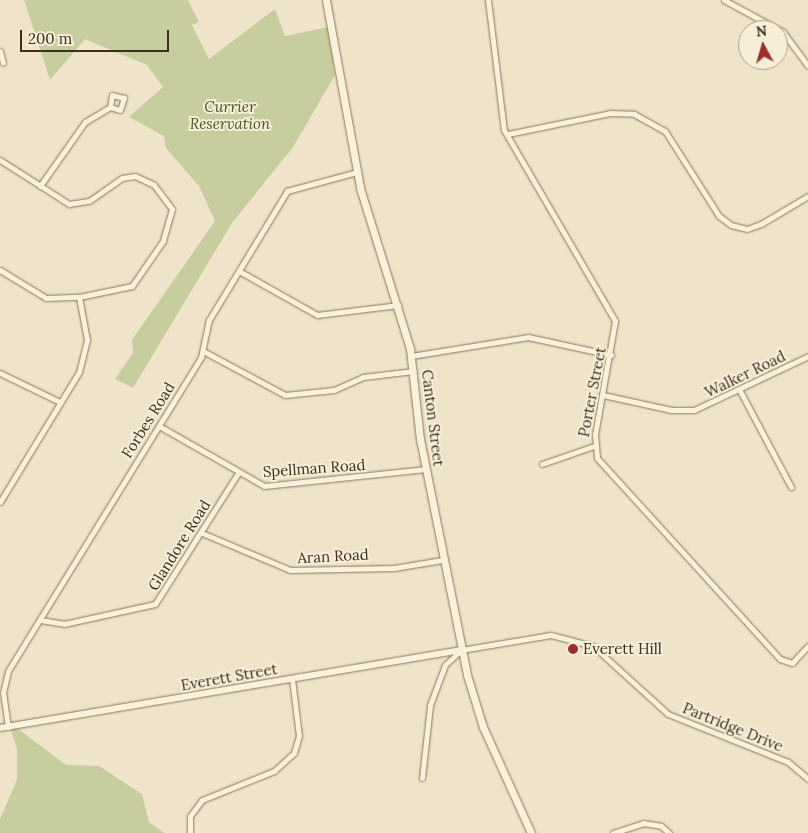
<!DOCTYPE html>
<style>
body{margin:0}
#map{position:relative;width:808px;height:833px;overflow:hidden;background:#efe4c9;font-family:Lora,serif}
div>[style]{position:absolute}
.green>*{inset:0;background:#c7cd9c}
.roads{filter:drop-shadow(0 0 1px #8b765d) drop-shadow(0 0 1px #8b765d)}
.minor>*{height:5px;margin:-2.5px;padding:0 2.5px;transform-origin:2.5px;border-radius:2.5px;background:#f9f1dc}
.tertiary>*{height:6px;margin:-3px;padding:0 3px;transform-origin:3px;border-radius:3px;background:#f9f1dc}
.secondary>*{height:7px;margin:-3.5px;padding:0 3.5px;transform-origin:3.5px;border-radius:3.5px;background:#f9f1dc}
.dots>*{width:14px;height:14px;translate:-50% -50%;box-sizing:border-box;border:2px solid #f6eed8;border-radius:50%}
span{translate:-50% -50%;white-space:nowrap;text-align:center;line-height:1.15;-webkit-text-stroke:4px #f6eed8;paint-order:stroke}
.park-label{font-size:15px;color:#4b5827;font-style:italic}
.street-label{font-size:15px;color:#3c2e21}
.poi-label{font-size:15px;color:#3c2e21}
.left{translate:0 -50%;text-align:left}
.north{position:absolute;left:738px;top:20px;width:50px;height:50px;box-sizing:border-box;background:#f6eed8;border:1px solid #aca18f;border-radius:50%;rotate:354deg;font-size:14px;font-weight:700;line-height:20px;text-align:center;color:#3c2e21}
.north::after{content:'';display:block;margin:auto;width:18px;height:22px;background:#9a2e2d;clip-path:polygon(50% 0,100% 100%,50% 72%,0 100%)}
.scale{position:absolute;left:20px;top:30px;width:149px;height:22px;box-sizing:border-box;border:2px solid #3c2e21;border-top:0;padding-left:6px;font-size:15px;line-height:18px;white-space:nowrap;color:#3c2e21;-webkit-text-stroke:4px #f6eed8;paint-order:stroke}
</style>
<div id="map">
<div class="green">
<i style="clip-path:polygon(24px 0,188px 0,199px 22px,192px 25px,209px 59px,275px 9px,285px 36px,328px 27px,335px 75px,293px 147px,232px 223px,133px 388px,115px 379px,133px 353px,132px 340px,215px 221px,199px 186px,166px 148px,164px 136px,129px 117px,163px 87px,147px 65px,85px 39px,50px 80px)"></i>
<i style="clip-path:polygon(18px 729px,66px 765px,99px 766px,142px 794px,149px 822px,164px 833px,0 833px,0 819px,17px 780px,17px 749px,11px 730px)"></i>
</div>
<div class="roads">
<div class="minor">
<i style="left:488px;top:0;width:131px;rotate:83deg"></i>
<i style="left:504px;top:130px;width:221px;rotate:59.8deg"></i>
<i style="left:615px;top:321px;width:115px;rotate:100deg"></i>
<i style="left:595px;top:434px;width:24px;rotate:85deg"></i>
<i style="left:597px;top:458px;width:272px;rotate:47.7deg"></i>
<i style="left:780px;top:659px;width:13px;rotate:18deg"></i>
<i style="left:792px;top:663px;width:23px;rotate:-47deg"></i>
<i style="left:724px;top:0;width:67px;rotate:28.5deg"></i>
<i style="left:783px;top:32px;width:42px;rotate:53.7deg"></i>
<i style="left:0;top:51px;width:12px;rotate:76deg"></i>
<i style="left:508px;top:134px;width:104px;rotate:-11.6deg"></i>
<i style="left:610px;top:113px;width:24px;rotate:2deg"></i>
<i style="left:634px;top:114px;width:35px;rotate:29deg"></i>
<i style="left:665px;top:131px;width:101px;rotate:57.6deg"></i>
<i style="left:719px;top:216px;width:15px;rotate:37deg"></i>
<i style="left:731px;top:225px;width:16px;rotate:14deg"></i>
<i style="left:747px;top:229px;width:15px;rotate:-20deg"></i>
<i style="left:761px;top:224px;width:55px;rotate:-30.8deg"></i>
<i style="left:0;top:160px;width:82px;rotate:32.5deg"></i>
<i style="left:69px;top:204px;width:20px;rotate:-9deg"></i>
<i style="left:89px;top:201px;width:40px;rotate:-34.9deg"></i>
<i style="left:122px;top:178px;width:13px;rotate:-9deg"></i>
<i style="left:135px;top:176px;width:21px;rotate:25deg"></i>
<i style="left:154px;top:185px;width:30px;rotate:53deg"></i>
<i style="left:172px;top:209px;width:33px;rotate:106deg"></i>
<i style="left:163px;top:241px;width:55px;rotate:124.6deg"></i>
<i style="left:132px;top:286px;width:54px;rotate:168.3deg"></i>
<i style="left:40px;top:186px;width:78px;rotate:-54.9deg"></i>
<i style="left:85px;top:122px;width:29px;rotate:-31deg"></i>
<i style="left:110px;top:107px;width:10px;rotate:17deg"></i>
<i style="left:120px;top:110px;width:13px;rotate:-72deg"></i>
<i style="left:124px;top:98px;width:12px;rotate:-166deg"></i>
<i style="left:112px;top:95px;width:12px;rotate:99deg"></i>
<i style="left:0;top:270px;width:54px;rotate:31.3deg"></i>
<i style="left:46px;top:298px;width:33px;rotate:-2deg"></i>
<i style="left:79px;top:297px;width:44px;rotate:79.5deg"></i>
<i style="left:87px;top:340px;width:33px;rotate:104deg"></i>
<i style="left:79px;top:372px;width:152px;rotate:121.3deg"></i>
<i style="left:239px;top:271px;width:90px;rotate:29.4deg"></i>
<i style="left:317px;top:315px;width:82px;rotate:-7deg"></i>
<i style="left:203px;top:351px;width:93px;rotate:28.2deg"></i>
<i style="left:285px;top:395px;width:49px;rotate:-5.8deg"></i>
<i style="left:334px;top:390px;width:32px;rotate:-24deg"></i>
<i style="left:363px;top:377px;width:51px;rotate:-6.7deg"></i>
<i style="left:411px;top:356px;width:119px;rotate:-9.2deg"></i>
<i style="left:528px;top:337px;width:85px;rotate:12.2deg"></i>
<i style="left:0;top:373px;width:67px;rotate:25.8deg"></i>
<i style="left:740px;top:391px;width:109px;rotate:62deg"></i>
<i style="left:603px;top:395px;width:70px;rotate:12.4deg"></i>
<i style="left:671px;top:410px;width:23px"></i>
<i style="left:694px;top:410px;width:126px;rotate:-25.3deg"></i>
<i style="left:159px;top:426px;width:121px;rotate:29.7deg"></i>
<i style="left:264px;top:486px;width:163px;rotate:-6deg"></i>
<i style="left:542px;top:464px;width:55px;rotate:-19.1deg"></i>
<i style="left:202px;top:533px;width:95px;rotate:22.8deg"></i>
<i style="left:290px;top:570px;width:104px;rotate:-1.1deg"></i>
<i style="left:394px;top:568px;width:49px;rotate:-9.5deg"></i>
<i style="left:40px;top:620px;width:24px;rotate:9deg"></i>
<i style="left:64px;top:624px;width:93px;rotate:-12.4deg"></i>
<i style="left:155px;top:604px;width:155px;rotate:-57.6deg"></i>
<i style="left:8px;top:727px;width:34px;rotate:-98deg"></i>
<i style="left:3px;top:693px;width:23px;rotate:-77deg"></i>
<i style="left:8px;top:671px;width:369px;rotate:-58.4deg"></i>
<i style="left:201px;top:357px;width:38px;rotate:-78deg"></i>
<i style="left:209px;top:320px;width:151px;rotate:-58.8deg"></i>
<i style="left:287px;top:191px;width:73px;rotate:-15.2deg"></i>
<i style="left:422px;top:778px;width:73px;rotate:-83.7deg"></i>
<i style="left:430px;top:705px;width:43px;rotate:-69.4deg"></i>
<i style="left:445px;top:665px;width:22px;rotate:-43deg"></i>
<i style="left:461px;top:650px;width:91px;rotate:-9.5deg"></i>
<i style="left:551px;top:635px;width:43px;rotate:14.7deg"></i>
<i style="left:593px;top:646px;width:101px;rotate:42.2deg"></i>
<i style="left:668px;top:714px;width:129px;rotate:21.8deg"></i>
<i style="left:788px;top:762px;width:26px;rotate:40deg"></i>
<i style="left:190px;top:833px;width:17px;rotate:-90deg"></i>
<i style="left:190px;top:816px;width:20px;rotate:-53deg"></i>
<i style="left:202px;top:800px;width:78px;rotate:-21.9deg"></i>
<i style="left:274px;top:771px;width:27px;rotate:-42deg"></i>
<i style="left:294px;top:753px;width:18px;rotate:-74deg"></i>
<i style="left:299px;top:736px;width:57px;rotate:-97deg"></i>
<i style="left:613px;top:833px;width:32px;rotate:-18deg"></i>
<i style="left:643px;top:823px;width:18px;rotate:9deg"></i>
<i style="left:661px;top:826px;width:11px;rotate:41deg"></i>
</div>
<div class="tertiary">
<i style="left:0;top:728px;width:468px;rotate:-9.6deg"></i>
</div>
<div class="secondary">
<i style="left:326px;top:0;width:191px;rotate:79.7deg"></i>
<i style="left:360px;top:188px;width:169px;rotate:72.7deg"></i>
<i style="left:410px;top:349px;width:91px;rotate:83.7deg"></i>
<i style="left:420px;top:439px;width:241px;rotate:78.7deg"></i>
<i style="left:467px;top:675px;width:54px;rotate:72.9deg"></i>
<i style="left:483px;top:727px;width:116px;rotate:65.6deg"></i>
</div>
</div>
<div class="dots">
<i style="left:573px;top:649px;background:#9a2e2d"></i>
</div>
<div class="park-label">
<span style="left:230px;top:115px">Currier<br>Reservation</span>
</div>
<div class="street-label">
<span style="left:745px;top:374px;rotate:-26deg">Walker Road</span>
<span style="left:592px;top:392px;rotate:-79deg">Porter Street</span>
<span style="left:433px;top:418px;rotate:83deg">Canton Street</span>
<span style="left:148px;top:420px;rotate:-58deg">Forbes Road</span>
<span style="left:314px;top:468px;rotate:-4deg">Spellman Road</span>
<span style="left:179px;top:545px;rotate:-58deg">Glandore Road</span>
<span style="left:333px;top:556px;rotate:-3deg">Aran Road</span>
<span style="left:229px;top:677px;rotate:-10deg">Everett Street</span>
<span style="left:733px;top:727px;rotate:22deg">Partridge Drive</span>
</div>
<div class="poi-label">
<span class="left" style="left:583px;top:649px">Everett Hill</span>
</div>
<div class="north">N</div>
<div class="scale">200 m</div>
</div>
